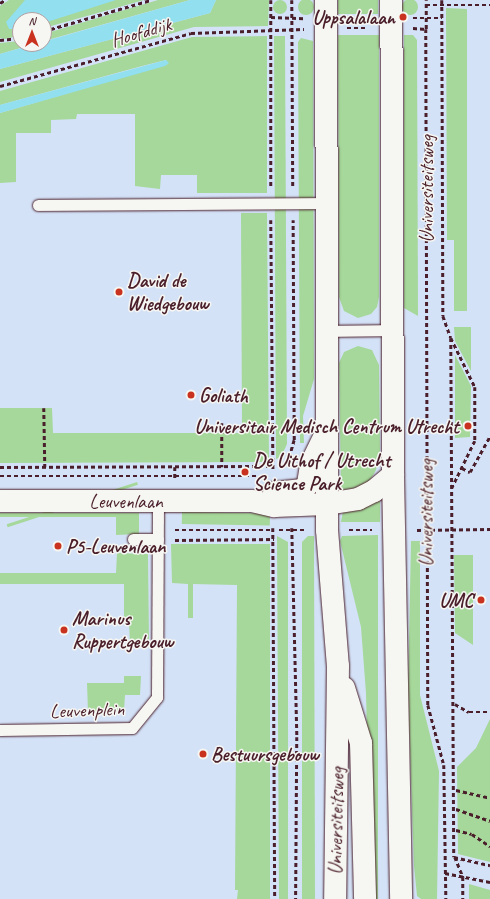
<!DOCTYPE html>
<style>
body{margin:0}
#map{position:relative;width:490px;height:899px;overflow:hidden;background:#e2eaf5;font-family:Caveat,sans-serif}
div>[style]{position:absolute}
.built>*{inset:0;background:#d4e2f7}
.green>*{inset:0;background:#a5d89a;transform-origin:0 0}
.round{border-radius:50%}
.water>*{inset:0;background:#91dfef}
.path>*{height:2.5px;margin-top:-1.25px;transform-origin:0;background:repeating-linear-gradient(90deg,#4a1f2b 0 4px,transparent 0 7px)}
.roads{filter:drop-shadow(0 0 1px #4a1f2b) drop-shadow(0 0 1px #4a1f2b)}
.service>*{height:11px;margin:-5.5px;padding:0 5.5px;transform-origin:5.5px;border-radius:5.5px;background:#f6f6f2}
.tertiary>*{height:22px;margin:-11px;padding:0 11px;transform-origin:11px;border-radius:11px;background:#f6f6f2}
.secondary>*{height:22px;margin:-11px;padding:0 11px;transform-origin:11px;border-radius:11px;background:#f6f6f2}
.dots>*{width:11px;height:11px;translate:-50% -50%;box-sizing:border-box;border:2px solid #f6f6f2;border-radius:50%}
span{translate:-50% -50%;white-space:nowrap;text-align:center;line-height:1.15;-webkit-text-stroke:3px #f6f6f2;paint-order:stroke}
.poi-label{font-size:20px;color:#4a1f2b;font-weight:700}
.right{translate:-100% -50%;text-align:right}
.left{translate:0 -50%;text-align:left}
.street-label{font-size:20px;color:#4a1f2b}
.north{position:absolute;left:12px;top:12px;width:40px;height:40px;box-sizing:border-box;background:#f6f6f2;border:1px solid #b1a0a2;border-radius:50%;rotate:0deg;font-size:11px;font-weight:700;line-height:16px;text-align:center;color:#4a1f2b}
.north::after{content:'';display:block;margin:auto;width:14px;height:18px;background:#c8321e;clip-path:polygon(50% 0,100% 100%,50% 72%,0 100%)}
</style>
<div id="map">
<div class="built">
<i style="clip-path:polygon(evenodd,0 0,490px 0,490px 899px,0 899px,0 0,20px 20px,44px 20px,44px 44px,20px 44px,20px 20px)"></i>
</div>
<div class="green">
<i class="round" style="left:402px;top:-1px;width:16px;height:16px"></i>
<i class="round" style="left:298px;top:-1px;width:16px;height:16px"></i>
<i class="round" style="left:273px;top:0;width:14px;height:14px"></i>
<i style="clip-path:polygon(9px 0,144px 0,44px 28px,44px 20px,20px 20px,20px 35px,6px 39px,0 38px,0 6px)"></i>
<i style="clip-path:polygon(158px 0,190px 0,44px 41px,44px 34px)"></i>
<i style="clip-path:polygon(216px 0,269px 0,268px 26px,194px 27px,0 82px,0 69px,210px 13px)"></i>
<i style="left:338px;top:0;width:40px;height:14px"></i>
<i style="clip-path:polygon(446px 8px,467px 9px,467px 311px,454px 311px,454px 240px,447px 240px)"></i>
<i style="clip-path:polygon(338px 35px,379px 35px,379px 297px,377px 307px,371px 314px,358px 318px,344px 311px,339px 297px)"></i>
<i style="clip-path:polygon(404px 35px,413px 35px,417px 40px,418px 316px,404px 308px)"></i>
<i style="clip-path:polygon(267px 36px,267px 193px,197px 193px,197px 175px,161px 175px,160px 189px,135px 186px,135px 114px,77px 114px,76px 119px,51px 120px,51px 133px,16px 133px,16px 182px,0 183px,0 113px,168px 64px,166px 60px,142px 66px,0 105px,0 91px,192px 37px)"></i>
<i style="clip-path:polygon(274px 36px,285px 36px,287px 444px,281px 457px,276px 459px)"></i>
<i style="clip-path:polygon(301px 38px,313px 41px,314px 379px,303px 416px,304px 443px,300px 443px,298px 42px)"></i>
<i style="clip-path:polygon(20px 41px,20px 44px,34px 44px,0 54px,0 43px)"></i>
<i style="clip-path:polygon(241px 213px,267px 213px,269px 462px,0 463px,0 408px,52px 408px,53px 433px,242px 433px)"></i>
<i style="clip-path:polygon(454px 327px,471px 327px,471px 371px,455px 341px)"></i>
<i style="clip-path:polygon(358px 346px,372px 350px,379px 365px,380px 453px,376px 470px,368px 484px,347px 490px,341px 489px,339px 363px,344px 352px)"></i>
<i style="clip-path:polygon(455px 355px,471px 386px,470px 437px,455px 438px)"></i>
<i style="left:137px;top:482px;width:3px;height:137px;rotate:72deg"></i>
<i style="clip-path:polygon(375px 500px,380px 501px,380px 522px,341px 522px,343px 511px,360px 509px)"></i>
<i style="left:182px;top:512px;width:88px;height:12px;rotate:1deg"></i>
<i style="clip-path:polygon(0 513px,139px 513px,139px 534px,116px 535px,116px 517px,0 517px)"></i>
<i style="clip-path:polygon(378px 535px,378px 899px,371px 899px,366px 693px,361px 627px,340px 541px,342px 536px)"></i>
<i style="clip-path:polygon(277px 536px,288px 542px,288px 899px,279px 899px)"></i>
<i style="clip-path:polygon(308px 536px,314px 536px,315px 899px,302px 899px,302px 542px)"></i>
<i style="clip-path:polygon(411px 541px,420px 541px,420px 695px,439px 771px,437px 899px,421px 899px,417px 896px,414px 866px,408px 693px)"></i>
<i style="clip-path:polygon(171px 544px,270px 544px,270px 899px,237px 899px,238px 890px,235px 890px,237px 585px,193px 584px,193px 618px,188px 618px,188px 584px,172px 583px)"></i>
<i style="clip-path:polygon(117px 553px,148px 554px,149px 645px,130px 645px,129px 621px,124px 621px,124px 584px,0 584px,0 573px,116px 573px)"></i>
<i style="clip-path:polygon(454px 555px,473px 555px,473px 645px,455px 633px)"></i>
<i style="clip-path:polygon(124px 676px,141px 676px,140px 695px,125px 695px,124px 711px,88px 712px,87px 683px,124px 683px)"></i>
<i style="clip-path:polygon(490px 719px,490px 862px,458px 854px,457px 767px,476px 748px)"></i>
<i style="clip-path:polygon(469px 884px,490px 890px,490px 899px,469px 899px)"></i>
</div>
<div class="water">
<i style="clip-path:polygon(25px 0,116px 0,44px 23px,44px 20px,20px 20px,20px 29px,9px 29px,6px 22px)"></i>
<i style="clip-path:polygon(190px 0,216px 0,210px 13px,0 69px,0 54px)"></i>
<i style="clip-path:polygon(166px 60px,169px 63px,165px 66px,0 113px,0 105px)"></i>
</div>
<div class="path">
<i style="left:271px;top:0;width:187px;rotate:90deg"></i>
<i style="left:292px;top:0;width:187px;rotate:89.7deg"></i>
<i style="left:442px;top:0;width:316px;rotate:89.8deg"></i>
<i style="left:443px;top:316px;width:23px;rotate:70deg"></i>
<i style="left:451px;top:338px;width:519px;rotate:89.67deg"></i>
<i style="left:454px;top:857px;width:37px;rotate:13deg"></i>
<i style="left:0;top:3px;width:6px;rotate:-31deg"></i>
<i style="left:426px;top:5px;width:64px"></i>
<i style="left:271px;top:17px;width:33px;rotate:2deg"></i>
<i style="left:347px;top:18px;width:21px"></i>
<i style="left:413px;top:18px;width:29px"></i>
<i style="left:347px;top:28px;width:21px"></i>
<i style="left:413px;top:28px;width:13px;rotate:4deg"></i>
<i style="left:426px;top:29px;width:29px;rotate:-90deg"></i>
<i style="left:426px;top:29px;width:676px;rotate:89.83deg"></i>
<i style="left:428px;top:705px;width:62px;rotate:75.1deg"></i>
<i style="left:444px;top:765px;width:134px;rotate:89.1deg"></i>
<i style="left:44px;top:31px;width:111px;rotate:-16.2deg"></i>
<i style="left:0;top:40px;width:20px;rotate:-6deg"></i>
<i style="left:0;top:86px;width:198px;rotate:-15.5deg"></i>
<i style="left:191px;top:33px;width:113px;rotate:-2deg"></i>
<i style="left:271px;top:220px;width:251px;rotate:89.5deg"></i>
<i style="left:451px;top:338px;width:55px;rotate:63.9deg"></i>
<i style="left:475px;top:387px;width:54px;rotate:90deg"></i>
<i style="left:475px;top:441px;width:52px;rotate:116.1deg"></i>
<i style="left:44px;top:408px;width:59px;rotate:89deg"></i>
<i style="left:222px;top:423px;width:44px;rotate:90deg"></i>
<i style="left:287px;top:464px;width:25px;rotate:-74deg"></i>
<i style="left:294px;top:440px;width:220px;rotate:-90.3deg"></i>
<i style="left:0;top:467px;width:273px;rotate:-0.2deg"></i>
<i style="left:175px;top:467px;width:11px;rotate:90deg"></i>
<i style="left:462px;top:468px;width:9px;rotate:27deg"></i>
<i style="left:470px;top:472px;width:41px;rotate:-60.9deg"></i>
<i style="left:0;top:476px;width:259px"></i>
<i style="left:273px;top:528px;width:371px;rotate:89.7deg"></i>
<i style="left:292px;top:528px;width:209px;rotate:88.6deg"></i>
<i style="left:297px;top:737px;width:162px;rotate:90.4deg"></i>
<i style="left:175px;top:530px;width:99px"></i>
<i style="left:279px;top:530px;width:27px"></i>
<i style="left:349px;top:530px;width:23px"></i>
<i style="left:417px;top:530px;width:73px;rotate:-0.8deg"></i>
<i style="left:175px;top:540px;width:99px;rotate:-0.6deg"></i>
<i style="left:455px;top:704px;width:16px;rotate:30deg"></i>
<i style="left:469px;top:712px;width:21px"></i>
<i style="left:456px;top:790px;width:35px;rotate:13deg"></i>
<i style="left:456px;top:809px;width:36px;rotate:19deg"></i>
<i style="left:456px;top:830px;width:16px;rotate:14deg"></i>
<i style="left:472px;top:834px;width:22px;rotate:34deg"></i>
<i style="left:455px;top:857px;width:22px;rotate:68deg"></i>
<i style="left:463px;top:877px;width:22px;rotate:90deg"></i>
<i style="left:445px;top:873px;width:46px;rotate:11.3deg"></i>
</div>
<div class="roads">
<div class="service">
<i style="left:38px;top:205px;width:290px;rotate:-0.4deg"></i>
<i style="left:327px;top:331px;width:66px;rotate:-0.9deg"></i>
<i style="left:133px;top:539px;width:25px"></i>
<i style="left:0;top:730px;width:132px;rotate:-0.9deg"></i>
<i style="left:132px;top:728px;width:40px;rotate:-51deg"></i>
<i style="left:157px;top:697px;width:196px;rotate:-89.7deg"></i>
</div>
<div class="tertiary">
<i style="left:327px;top:431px;width:99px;rotate:90deg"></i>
<i style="left:327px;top:530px;width:136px;rotate:85.4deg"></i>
<i style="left:338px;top:666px;width:233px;rotate:90.7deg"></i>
<i style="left:393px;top:475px;width:424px;rotate:88.9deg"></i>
<i style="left:344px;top:688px;width:58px;rotate:72.8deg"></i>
<i style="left:361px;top:743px;width:156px;rotate:88.5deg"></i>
</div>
<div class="secondary">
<i style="left:274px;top:493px;width:29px;rotate:-6deg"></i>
<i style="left:303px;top:490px;width:8px;rotate:-50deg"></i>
<i style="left:308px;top:484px;width:20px;rotate:-81deg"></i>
<i style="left:311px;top:464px;width:37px;rotate:-64deg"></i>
<i style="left:327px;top:431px;width:431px;rotate:-90.1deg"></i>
<i style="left:0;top:501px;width:252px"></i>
<i style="left:252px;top:501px;width:23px;rotate:13deg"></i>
<i style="left:274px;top:506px;width:53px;rotate:-2.2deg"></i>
<i style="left:327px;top:504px;width:31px;rotate:-9deg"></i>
<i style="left:358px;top:499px;width:18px;rotate:-27deg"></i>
<i style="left:374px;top:491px;width:25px;rotate:-40deg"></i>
<i style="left:393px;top:475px;width:475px;rotate:-90.2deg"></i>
</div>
</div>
<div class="dots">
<i style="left:403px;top:17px;background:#c8321e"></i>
<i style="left:119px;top:292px;background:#c8321e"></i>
<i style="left:191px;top:395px;background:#c8321e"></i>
<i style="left:468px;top:426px;background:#c8321e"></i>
<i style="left:245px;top:472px;background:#c8321e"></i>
<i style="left:58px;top:546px;background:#c8321e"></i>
<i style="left:481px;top:600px;background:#c8321e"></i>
<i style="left:64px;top:630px;background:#c8321e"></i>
<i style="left:203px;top:754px;background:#c8321e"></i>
</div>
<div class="poi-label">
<span class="right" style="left:395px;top:17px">Uppsalalaan</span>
<span class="left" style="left:127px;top:292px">David de<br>Wiedgebouw</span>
<span class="left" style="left:199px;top:395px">Goliath</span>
<span class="right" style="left:459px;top:426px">Universitair Medisch Centrum Utrecht</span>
<span class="left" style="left:253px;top:472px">De Uithof / Utrecht<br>Science Park</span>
<span class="left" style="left:66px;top:546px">P5-Leuvenlaan</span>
<span class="right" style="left:473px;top:600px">UMC</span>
<span class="left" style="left:72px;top:630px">Marinus<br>Ruppertgebouw</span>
<span class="left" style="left:211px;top:754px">Bestuursgebouw</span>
</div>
<div class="street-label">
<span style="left:141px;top:32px;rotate:-16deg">Hoofddijk</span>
<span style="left:426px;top:189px;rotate:-90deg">Universiteitsweg</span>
<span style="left:126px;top:501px">Leuvenlaan</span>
<span style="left:426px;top:513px;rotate:-90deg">Universiteitsweg</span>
<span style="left:87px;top:710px;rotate:-2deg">Leuvenplein</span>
<span style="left:336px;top:821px;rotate:-89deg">Universiteitsweg</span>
</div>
<div class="north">N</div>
</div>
